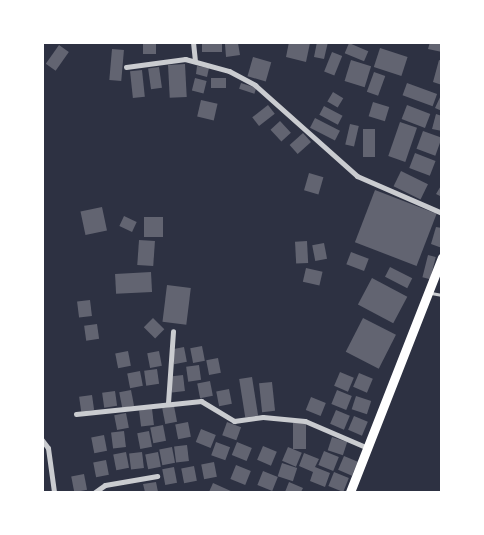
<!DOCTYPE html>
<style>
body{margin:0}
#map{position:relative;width:484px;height:535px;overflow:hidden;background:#2d3142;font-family:Manrope,sans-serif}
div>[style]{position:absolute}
.building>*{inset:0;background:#626471;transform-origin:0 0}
.service>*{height:3px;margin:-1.5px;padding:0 1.5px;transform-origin:1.5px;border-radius:1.5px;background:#caccd0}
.minor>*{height:5px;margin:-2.5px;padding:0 2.5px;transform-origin:2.5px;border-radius:2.5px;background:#caccd0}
.secondary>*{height:9px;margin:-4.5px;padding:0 4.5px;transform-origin:4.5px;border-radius:4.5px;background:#fff}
span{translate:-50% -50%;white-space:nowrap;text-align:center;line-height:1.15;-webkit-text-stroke:4.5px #fff;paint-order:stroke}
.frame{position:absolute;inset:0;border:44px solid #fff;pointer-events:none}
</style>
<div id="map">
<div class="building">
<i style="left:143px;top:42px;width:13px;height:12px"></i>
<i style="left:202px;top:42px;width:20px;height:10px"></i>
<i style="clip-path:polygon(289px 42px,310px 43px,306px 62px,286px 57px)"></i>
<i style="clip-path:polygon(317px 42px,328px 42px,324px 59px,314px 57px)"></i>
<i style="clip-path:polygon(430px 42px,442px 42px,442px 52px,428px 49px)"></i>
<i style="clip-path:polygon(238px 43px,240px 55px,226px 57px,225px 44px)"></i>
<i style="left:349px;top:43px;width:21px;height:11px;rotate:23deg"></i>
<i style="left:59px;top:45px;width:12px;height:23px;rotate:35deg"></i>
<i style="left:380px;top:48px;width:29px;height:20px;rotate:18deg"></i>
<i style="left:112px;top:49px;width:12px;height:31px;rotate:5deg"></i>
<i style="left:332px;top:52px;width:11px;height:21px;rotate:22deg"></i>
<i style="left:253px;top:57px;width:19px;height:20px;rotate:16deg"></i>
<i style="left:351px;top:60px;width:21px;height:22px;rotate:17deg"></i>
<i style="clip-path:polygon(439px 60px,442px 61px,442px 85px,433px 82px)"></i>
<i style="left:185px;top:64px;width:33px;height:17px;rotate:87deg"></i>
<i style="clip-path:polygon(197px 66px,209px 68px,207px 77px,196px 74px)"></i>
<i style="left:159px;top:67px;width:21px;height:11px;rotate:82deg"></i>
<i style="left:142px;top:70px;width:27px;height:12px;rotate:84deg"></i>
<i style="left:374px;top:72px;width:12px;height:21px;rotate:20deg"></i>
<i style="left:195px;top:78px;width:12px;height:13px;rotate:14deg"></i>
<i style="left:211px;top:78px;width:15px;height:10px"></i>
<i style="left:241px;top:83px;width:16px;height:6px;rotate:18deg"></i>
<i style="left:407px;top:83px;width:32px;height:13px;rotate:20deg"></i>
<i style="left:333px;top:92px;width:12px;height:11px;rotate:31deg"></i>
<i style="clip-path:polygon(442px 93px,442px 111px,435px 108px)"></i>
<i style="left:201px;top:100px;width:17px;height:17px;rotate:13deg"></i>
<i style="left:373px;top:102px;width:17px;height:15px;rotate:17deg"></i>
<i style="left:268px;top:105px;width:11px;height:20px;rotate:52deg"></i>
<i style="left:407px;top:105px;width:25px;height:15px;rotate:21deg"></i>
<i style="left:324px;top:106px;width:21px;height:10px;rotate:28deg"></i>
<i style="clip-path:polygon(436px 114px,442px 116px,442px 131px,432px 129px)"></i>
<i style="left:315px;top:118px;width:28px;height:11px;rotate:27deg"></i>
<i style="left:280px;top:121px;width:16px;height:13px;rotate:47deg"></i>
<i style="left:400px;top:122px;width:18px;height:36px;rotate:19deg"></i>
<i style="left:350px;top:124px;width:9px;height:21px;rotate:13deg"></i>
<i style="left:363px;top:129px;width:12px;height:28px"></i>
<i style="left:423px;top:131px;width:20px;height:19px;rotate:20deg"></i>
<i style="left:303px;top:133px;width:12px;height:18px;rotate:48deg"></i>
<i style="left:415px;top:153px;width:22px;height:16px;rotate:21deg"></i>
<i style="left:401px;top:171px;width:30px;height:17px;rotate:26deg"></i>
<i style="left:309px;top:173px;width:15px;height:18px;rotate:16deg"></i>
<i style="clip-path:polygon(442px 184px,442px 197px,436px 194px)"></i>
<i style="left:375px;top:190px;width:66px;height:56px;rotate:21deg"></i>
<i style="left:102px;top:207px;width:24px;height:22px;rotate:78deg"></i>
<i style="left:124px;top:216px;width:14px;height:11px;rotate:25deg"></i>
<i style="left:144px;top:217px;width:19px;height:20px"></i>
<i style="clip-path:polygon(436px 227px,442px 228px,442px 248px,431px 244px)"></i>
<i style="left:139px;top:240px;width:16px;height:25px;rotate:4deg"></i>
<i style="left:307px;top:241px;width:22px;height:12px;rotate:87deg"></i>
<i style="left:324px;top:243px;width:16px;height:12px;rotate:79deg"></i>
<i style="left:351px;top:252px;width:19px;height:13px;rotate:21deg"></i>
<i style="left:428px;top:255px;width:8px;height:23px;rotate:14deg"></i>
<i style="left:390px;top:267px;width:25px;height:11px;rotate:27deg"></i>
<i style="left:306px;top:268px;width:17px;height:14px;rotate:13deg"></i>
<i style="left:151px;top:272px;width:20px;height:36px;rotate:87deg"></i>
<i style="left:372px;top:278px;width:40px;height:30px;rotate:28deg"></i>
<i style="left:167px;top:285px;width:24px;height:37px;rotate:7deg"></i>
<i style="left:90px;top:300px;width:16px;height:13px;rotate:83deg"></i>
<i style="left:153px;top:318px;width:16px;height:13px;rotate:45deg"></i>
<i style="left:363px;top:318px;width:37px;height:38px;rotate:27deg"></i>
<i style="left:97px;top:324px;width:15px;height:13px;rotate:82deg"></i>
<i style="left:202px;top:346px;width:15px;height:12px;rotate:79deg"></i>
<i style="left:184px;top:347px;width:15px;height:13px;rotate:79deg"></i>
<i style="left:128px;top:351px;width:15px;height:13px;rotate:79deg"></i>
<i style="left:159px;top:351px;width:15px;height:12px;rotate:79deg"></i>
<i style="left:218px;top:358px;width:15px;height:12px;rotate:79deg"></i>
<i style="left:199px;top:365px;width:15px;height:13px;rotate:82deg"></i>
<i style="left:157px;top:369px;width:15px;height:13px;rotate:82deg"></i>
<i style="left:140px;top:371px;width:15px;height:13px;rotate:79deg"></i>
<i style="left:340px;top:372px;width:15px;height:15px;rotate:23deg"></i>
<i style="left:359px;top:373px;width:15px;height:15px;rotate:23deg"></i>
<i style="left:183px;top:375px;width:16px;height:13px;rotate:83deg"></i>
<i style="left:252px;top:377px;width:39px;height:13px;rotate:81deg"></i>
<i style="left:210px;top:381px;width:15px;height:13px;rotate:79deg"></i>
<i style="left:272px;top:382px;width:29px;height:13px;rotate:84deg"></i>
<i style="left:229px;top:389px;width:15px;height:13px;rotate:79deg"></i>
<i style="left:131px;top:390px;width:16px;height:12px;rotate:79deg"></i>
<i style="left:337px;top:390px;width:16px;height:15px;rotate:22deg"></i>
<i style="left:115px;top:391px;width:15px;height:13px;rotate:82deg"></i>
<i style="left:92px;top:395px;width:15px;height:13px;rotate:82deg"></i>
<i style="left:356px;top:396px;width:16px;height:14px;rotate:18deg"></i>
<i style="left:311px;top:397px;width:16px;height:14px;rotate:22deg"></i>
<i style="left:174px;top:406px;width:16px;height:12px;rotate:79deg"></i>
<i style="left:152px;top:409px;width:16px;height:13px;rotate:83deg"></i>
<i style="left:336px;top:410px;width:15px;height:15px;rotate:23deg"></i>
<i style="left:126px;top:413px;width:15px;height:12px;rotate:79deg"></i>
<i style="left:354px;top:416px;width:15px;height:15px;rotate:23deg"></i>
<i style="left:188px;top:422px;width:15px;height:13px;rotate:79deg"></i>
<i style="left:227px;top:422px;width:15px;height:14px;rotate:20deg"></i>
<i style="left:293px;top:423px;width:13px;height:26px"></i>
<i style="left:163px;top:425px;width:16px;height:13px;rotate:79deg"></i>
<i style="left:201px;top:429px;width:16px;height:14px;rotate:22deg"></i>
<i style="left:124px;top:431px;width:16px;height:13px;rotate:83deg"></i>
<i style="left:149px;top:431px;width:16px;height:12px;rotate:79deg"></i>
<i style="left:104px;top:435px;width:16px;height:13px;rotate:79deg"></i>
<i style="left:332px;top:437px;width:16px;height:14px;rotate:18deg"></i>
<i style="left:216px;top:442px;width:15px;height:14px;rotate:20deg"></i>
<i style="left:237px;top:442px;width:16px;height:14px;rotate:22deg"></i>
<i style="left:187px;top:445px;width:16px;height:13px;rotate:83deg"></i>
<i style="left:263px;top:446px;width:15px;height:15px;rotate:23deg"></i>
<i style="left:172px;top:447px;width:16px;height:13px;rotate:79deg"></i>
<i style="left:288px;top:447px;width:15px;height:15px;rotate:23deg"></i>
<i style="left:324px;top:451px;width:16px;height:15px;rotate:22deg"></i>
<i style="left:126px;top:452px;width:16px;height:13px;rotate:79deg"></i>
<i style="left:142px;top:452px;width:16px;height:13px;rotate:83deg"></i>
<i style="left:158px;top:452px;width:15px;height:13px;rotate:79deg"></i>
<i style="clip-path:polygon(304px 453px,319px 459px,315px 467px,330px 473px,325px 487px,310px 481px,313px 472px,299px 466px)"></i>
<i style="left:344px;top:456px;width:15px;height:15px;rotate:23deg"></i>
<i style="left:106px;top:460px;width:15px;height:13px;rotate:79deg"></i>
<i style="left:214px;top:462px;width:15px;height:13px;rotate:79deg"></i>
<i style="left:282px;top:463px;width:16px;height:14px;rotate:18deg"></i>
<i style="left:236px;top:465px;width:16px;height:15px;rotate:22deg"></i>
<i style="left:194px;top:466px;width:15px;height:13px;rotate:79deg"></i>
<i style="left:174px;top:467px;width:16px;height:12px;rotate:79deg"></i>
<i style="left:263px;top:471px;width:16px;height:15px;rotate:22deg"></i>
<i style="left:334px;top:472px;width:16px;height:15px;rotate:22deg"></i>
<i style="left:84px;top:474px;width:16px;height:13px;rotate:79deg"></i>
<i style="clip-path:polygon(156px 482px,158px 492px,145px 492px,143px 484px)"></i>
<i style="clip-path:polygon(289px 482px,303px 488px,301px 492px,285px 492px)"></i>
<i style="clip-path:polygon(213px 483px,233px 492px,209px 492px)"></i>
</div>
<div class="service">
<i style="left:431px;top:293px;width:11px;rotate:10deg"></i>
</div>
<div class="minor">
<i style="left:193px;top:42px;width:18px;rotate:84deg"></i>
<i style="left:126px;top:67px;width:60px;rotate:-7.7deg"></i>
<i style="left:185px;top:59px;width:46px;rotate:15.3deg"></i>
<i style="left:229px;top:71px;width:30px;rotate:28deg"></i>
<i style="left:255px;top:85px;width:137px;rotate:41.7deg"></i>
<i style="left:357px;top:176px;width:93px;rotate:23.5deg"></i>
<i style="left:168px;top:403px;width:72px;rotate:-86deg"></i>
<i style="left:76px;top:414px;width:126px;rotate:-5.9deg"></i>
<i style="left:201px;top:401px;width:39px;rotate:31deg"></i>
<i style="left:234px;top:421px;width:29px;rotate:-8deg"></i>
<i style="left:263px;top:417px;width:42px;rotate:5.4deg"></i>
<i style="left:305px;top:421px;width:69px;rotate:23.2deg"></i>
<i style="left:42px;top:440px;width:10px;rotate:53deg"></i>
<i style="left:48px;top:448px;width:44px;rotate:82.2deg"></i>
<i style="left:95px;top:492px;width:12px;rotate:-35deg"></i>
<i style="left:105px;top:485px;width:53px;rotate:-9.8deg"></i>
</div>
<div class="secondary">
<i style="left:350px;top:492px;width:252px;rotate:-68.6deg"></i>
</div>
<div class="frame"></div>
</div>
